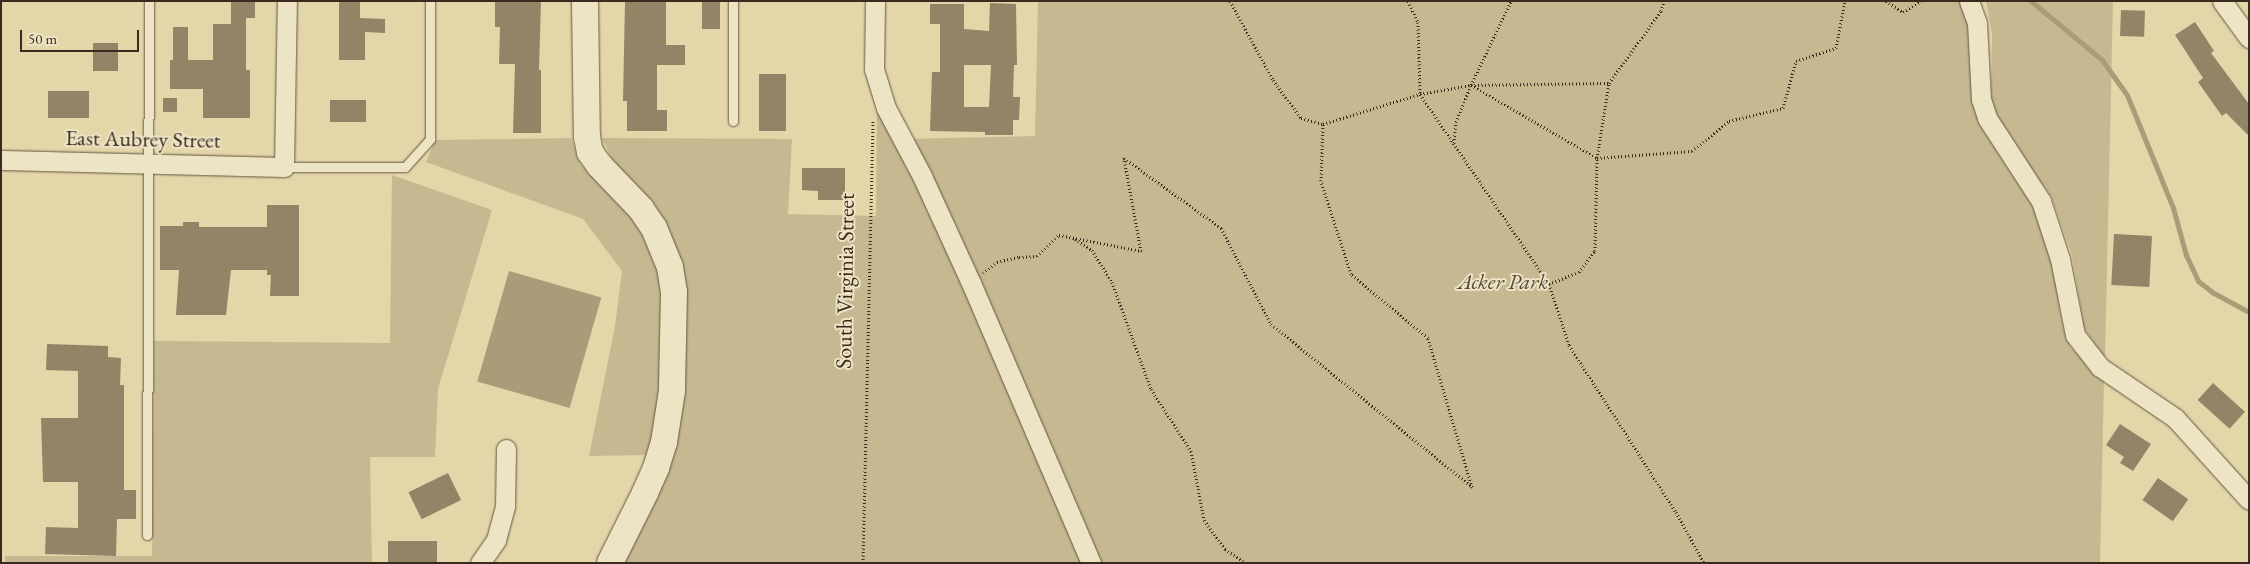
<!DOCTYPE html>
<style>
body{margin:0}
#map{position:relative;width:2250px;height:564px;overflow:hidden;background:#e3d6a8;font-family:"EB Garamond",serif}
div>[style]{position:absolute}
.green>*{inset:0;background:#c6b991}
.water>*{inset:0;background:#aa9c79;transform-origin:0 0}
.stream>*{height:5px;margin:-2.5px;padding:0 2.5px;transform-origin:2.5px;border-radius:2.5px;background:#aa9c79}
.building>*{inset:0;background:#928466;transform-origin:0 0}
.path>*{height:3px;margin-top:-1.5px;transform-origin:0;background:repeating-linear-gradient(90deg,#3a2b1e 0 1px,transparent 0 3.5px)}
.roads{filter:drop-shadow(0 0 1px #645640) drop-shadow(0 0 1px #645640)}
.lane>*{height:9px;margin:-4.5px;padding:0 4.5px;transform-origin:4.5px;border-radius:4.5px;background:#ede4c6}
.street>*{height:19px;margin:-9.5px;padding:0 9.5px;transform-origin:9.5px;border-radius:9.5px;background:#ede4c6}
.secondary>*{height:26px;margin:-13px;padding:0 13px;transform-origin:13px;border-radius:13px;background:#ede4c6}
span{translate:-50% -50%;white-space:nowrap;text-align:center;line-height:1.15;-webkit-text-stroke:4px #ede4c6;paint-order:stroke}
.street-label{font-size:22px;color:#3a2b1e}
.park-label{font-size:22px;color:#564735;font-style:italic}
.frame{position:absolute;inset:0;border:2px solid #3a2b1e;pointer-events:none}
.scale{position:absolute;left:20px;top:30px;width:119px;height:22px;box-sizing:border-box;border:2px solid #3a2b1e;border-top:0;padding-left:6px;font-size:15px;line-height:18px;white-space:nowrap;color:#3a2b1e;-webkit-text-stroke:4px #ede4c6;paint-order:stroke}
</style>
<div id="map">
<div class="green">
<i style="clip-path:polygon(1038px 1px,1963px 1px,1970px 28px,1974px 98px,2033px 201px,2053px 261px,2062px 324px,2070px 347px,2104px 380px,2100px 563px,623px 563px,686px 315px,602px 138px,792px 139px,788px 214px,876px 216px,877px 97px,902px 139px,1035px 136px)"></i>
<i style="clip-path:polygon(1986px 1px,2113px 1px,2105px 358px,2084px 328px,2072px 255px,2051px 196px,1997px 126px,1991px 99px,1992px 34px)"></i>
<i style="clip-path:polygon(571px 138px,580px 164px,619px 199px,639px 226px,659px 270px,663px 307px,658px 418px,648px 455px,589px 456px,615px 326px,622px 271px,583px 219px,426px 162px,435px 140px)"></i>
<i style="clip-path:polygon(392px 175px,492px 210px,438px 389px,435px 457px,370px 457px,372px 563px,5px 563px,5px 556px,152px 556px,154px 341px,390px 343px)"></i>
</div>
<div class="water">
<i style="left:509px;top:271px;width:96px;height:115px;rotate:16deg"></i>
</div>
<div class="stream">
<i style="left:2031px;top:1px;width:92px;rotate:39.7deg"></i>
<i style="left:2102px;top:60px;width:43px;rotate:54.5deg"></i>
<i style="left:2127px;top:95px;width:122px;rotate:67.8deg"></i>
<i style="left:2173px;top:208px;width:49px;rotate:74.5deg"></i>
<i style="left:2186px;top:255px;width:29px;rotate:65deg"></i>
<i style="left:2198px;top:281px;width:18px;rotate:38deg"></i>
<i style="left:2212px;top:292px;width:42px;rotate:28.4deg"></i>
</div>
<div class="building">
<i style="clip-path:polygon(231px 1px,255px 1px,255px 18px,246px 18px,246px 70px,250px 70px,250px 118px,203px 118px,203px 89px,170px 89px,170px 60px,173px 60px,173px 27px,188px 27px,188px 60px,213px 60px,213px 24px,231px 24px)"></i>
<i style="clip-path:polygon(339px 1px,360px 1px,360px 18px,385px 19px,385px 33px,365px 32px,365px 60px,339px 60px)"></i>
<i style="clip-path:polygon(495px 1px,541px 1px,539px 70px,541px 70px,541px 133px,513px 133px,515px 64px,499px 64px,500px 27px,495px 27px)"></i>
<i style="clip-path:polygon(625px 2px,666px 2px,666px 45px,685px 45px,685px 65px,657px 65px,657px 110px,667px 110px,667px 131px,627px 131px,627px 101px,623px 101px)"></i>
<i style="left:702px;top:2px;width:18px;height:27px"></i>
<i style="clip-path:polygon(evenodd,990px 3px,1016px 4px,1017px 65px,1014px 65px,1013px 97px,1020px 97px,1019px 120px,1013px 120px,1013px 135px,985px 135px,985px 132px,930px 131px,932px 72px,940px 72px,940px 24px,930px 24px,930px 4px,964px 4px,964px 29px,989px 31px,990px 3px,964px 65px,991px 65px,989px 107px,964px 107px,964px 65px)"></i>
<i style="left:2121px;top:10px;width:24px;height:26px;rotate:2deg"></i>
<i style="clip-path:polygon(2195px 22px,2214px 51px,2211px 53px,2249px 104px,2249px 136px,2226px 113px,2222px 116px,2198px 82px,2203px 78px,2175px 35px)"></i>
<i style="left:93px;top:43px;width:25px;height:28px"></i>
<i style="left:759px;top:74px;width:27px;height:57px"></i>
<i style="left:48px;top:91px;width:41px;height:27px"></i>
<i style="left:163px;top:98px;width:14px;height:14px"></i>
<i style="left:330px;top:100px;width:36px;height:22px"></i>
<i style="clip-path:polygon(802px 168px,845px 168px,845px 200px,818px 200px,818px 191px,802px 190px)"></i>
<i style="clip-path:polygon(267px 205px,299px 205px,299px 296px,270px 296px,271px 275px,267px 275px,267px 270px,231px 270px,226px 315px,176px 315px,179px 270px,160px 270px,160px 226px,183px 226px,183px 222px,199px 222px,199px 227px,267px 227px)"></i>
<i style="left:2114px;top:234px;width:38px;height:51px;rotate:3deg"></i>
<i style="clip-path:polygon(47px 344px,108px 346px,108px 357px,121px 358px,120px 385px,124px 385px,124px 490px,136px 490px,136px 519px,117px 519px,116px 556px,45px 554px,46px 527px,78px 528px,78px 482px,43px 482px,41px 418px,78px 418px,78px 371px,46px 370px)"></i>
<i style="left:2213px;top:383px;width:43px;height:23px;rotate:42deg"></i>
<i style="clip-path:polygon(2120px 424px,2151px 444px,2133px 471px,2120px 463px,2124px 457px,2106px 445px)"></i>
<i style="left:448px;top:473px;width:30px;height:44px;rotate:64deg"></i>
<i style="left:2158px;top:478px;width:37px;height:27px;rotate:35deg"></i>
<i style="left:388px;top:541px;width:49px;height:22px"></i>
</div>
<div class="path">
<i style="left:1230px;top:1px;width:90px;rotate:61.4deg"></i>
<i style="left:1273px;top:80px;width:47px;rotate:53.6deg"></i>
<i style="left:1301px;top:118px;width:23px;rotate:15deg"></i>
<i style="left:1323px;top:124px;width:102px;rotate:-17.2deg"></i>
<i style="left:1420px;top:94px;width:230px;rotate:55.8deg"></i>
<i style="left:1549px;top:284px;width:64px;rotate:71.8deg"></i>
<i style="left:1569px;top:345px;width:198px;rotate:57.4deg"></i>
<i style="left:1676px;top:512px;width:58px;rotate:61.2deg"></i>
<i style="left:1408px;top:1px;width:23px;rotate:65deg"></i>
<i style="left:1418px;top:22px;width:72px;rotate:88.4deg"></i>
<i style="left:1420px;top:94px;width:52px;rotate:-10deg"></i>
<i style="left:1471px;top:85px;width:138px;rotate:-0.8deg"></i>
<i style="left:1886px;top:1px;width:20px;rotate:33deg"></i>
<i style="left:1903px;top:12px;width:21px;rotate:-31deg"></i>
<i style="left:1471px;top:85px;width:146px;rotate:30.1deg"></i>
<i style="left:1597px;top:158px;width:95px;rotate:-4.2deg"></i>
<i style="left:1692px;top:151px;width:48px;rotate:-39deg"></i>
<i style="left:1729px;top:121px;width:56px;rotate:-13.5deg"></i>
<i style="left:1783px;top:108px;width:49px;rotate:-74.5deg"></i>
<i style="left:1796px;top:61px;width:42px;rotate:-18deg"></i>
<i style="left:1836px;top:48px;width:48px;rotate:-79.2deg"></i>
<i style="left:1454px;top:143px;width:21px;rotate:-85deg"></i>
<i style="left:1456px;top:122px;width:40px;rotate:-68deg"></i>
<i style="left:1471px;top:85px;width:93px;rotate:-64.5deg"></i>
<i style="left:1059px;top:235px;width:84px;rotate:11deg"></i>
<i style="left:1141px;top:251px;width:95px;rotate:-100.4deg"></i>
<i style="left:1124px;top:158px;width:120px;rotate:35.8deg"></i>
<i style="left:1221px;top:228px;width:108px;rotate:62.5deg"></i>
<i style="left:1271px;top:324px;width:259px;rotate:39deg"></i>
<i style="left:1472px;top:487px;width:155px;rotate:-106.5deg"></i>
<i style="left:1428px;top:338px;width:100px;rotate:-140.3deg"></i>
<i style="left:1351px;top:274px;width:98px;rotate:-107.9deg"></i>
<i style="left:1321px;top:181px;width:57px;rotate:-88deg"></i>
<i style="left:1075px;top:239px;width:20px;rotate:33deg"></i>
<i style="left:1092px;top:250px;width:38px;rotate:58deg"></i>
<i style="left:1112px;top:282px;width:114px;rotate:70deg"></i>
<i style="left:1151px;top:389px;width:74px;rotate:57.2deg"></i>
<i style="left:1191px;top:451px;width:70px;rotate:79.3deg"></i>
<i style="left:1204px;top:520px;width:36px;rotate:54deg"></i>
<i style="left:1225px;top:549px;width:25px;rotate:34deg"></i>
<i style="left:983px;top:273px;width:18px;rotate:-38deg"></i>
<i style="left:997px;top:262px;width:23px;rotate:-13deg"></i>
<i style="left:1019px;top:257px;width:18px;rotate:-3deg"></i>
<i style="left:1037px;top:256px;width:30px;rotate:-44deg"></i>
<i style="left:1549px;top:284px;width:32px;rotate:-22deg"></i>
<i style="left:1579px;top:272px;width:26px;rotate:-53deg"></i>
<i style="left:1595px;top:251px;width:93px;rotate:-88.8deg"></i>
<i style="left:1597px;top:158px;width:76px;rotate:-80.9deg"></i>
<i style="left:1609px;top:83px;width:89px;rotate:-54.2deg"></i>
<i style="left:1661px;top:11px;width:10px;rotate:-73deg"></i>
<i style="left:863px;top:563px;width:442px;rotate:-88.7deg"></i>
</div>
<div class="roads">
<div class="lane">
<i style="left:733px;top:121px;width:120px;rotate:-90deg"></i>
<i style="left:284px;top:167px;width:121px"></i>
<i style="left:405px;top:167px;width:38px;rotate:-48deg"></i>
<i style="left:430px;top:139px;width:138px;rotate:-90deg"></i>
<i style="left:147px;top:535px;width:534px;rotate:-89.79deg"></i>
</div>
<div class="street">
<i style="left:875px;top:1px;width:68px;rotate:90.8deg"></i>
<i style="left:874px;top:69px;width:41px;rotate:72.9deg"></i>
<i style="left:886px;top:108px;width:77px;rotate:62.1deg"></i>
<i style="left:922px;top:176px;width:118px;rotate:65.4deg"></i>
<i style="left:971px;top:283px;width:305px;rotate:66.8deg"></i>
<i style="left:1969px;top:1px;width:23px;rotate:70deg"></i>
<i style="left:1977px;top:23px;width:76px;rotate:87deg"></i>
<i style="left:1981px;top:99px;width:20px;rotate:72deg"></i>
<i style="left:1987px;top:118px;width:99px;rotate:57deg"></i>
<i style="left:2041px;top:201px;width:61px;rotate:71.9deg"></i>
<i style="left:2060px;top:259px;width:77px;rotate:78.8deg"></i>
<i style="left:2075px;top:335px;width:41px;rotate:52deg"></i>
<i style="left:2100px;top:367px;width:91px;rotate:34.2deg"></i>
<i style="left:2175px;top:418px;width:110px;rotate:47.9deg"></i>
<i style="left:2222px;top:1px;width:46px;rotate:53.9deg"></i>
<i style="left:1px;top:160px;width:283px;rotate:1.4deg"></i>
<i style="left:284px;top:167px;width:166px;rotate:-89deg"></i>
<i style="left:480px;top:563px;width:28px;rotate:-55deg"></i>
<i style="left:496px;top:540px;width:34px;rotate:-75deg"></i>
<i style="left:505px;top:507px;width:58px;rotate:-89deg"></i>
</div>
<div class="secondary">
<i style="left:585px;top:1px;width:136px;rotate:89.2deg"></i>
<i style="left:587px;top:137px;width:15px;rotate:79deg"></i>
<i style="left:590px;top:152px;width:16px;rotate:55deg"></i>
<i style="left:599px;top:165px;width:61px;rotate:46.3deg"></i>
<i style="left:641px;top:209px;width:23px;rotate:56deg"></i>
<i style="left:654px;top:228px;width:42px;rotate:67.7deg"></i>
<i style="left:670px;top:267px;width:25px;rotate:81deg"></i>
<i style="left:674px;top:292px;width:99px;rotate:91.2deg"></i>
<i style="left:672px;top:391px;width:52px;rotate:98.9deg"></i>
<i style="left:664px;top:442px;width:27px;rotate:107deg"></i>
<i style="left:656px;top:468px;width:27px;rotate:114deg"></i>
<i style="left:645px;top:493px;width:78px;rotate:116.6deg"></i>
</div>
</div>
<div class="street-label">
<span style="left:143px;top:139px;rotate:1deg">East Aubrey Street</span>
<span style="left:845px;top:281px;rotate:-89deg">South Virginia Street</span>
</div>
<div class="park-label">
<span style="left:1503px;top:282px">Acker Park</span>
</div>
<div class="frame"></div>
<div class="scale">50 m</div>
</div>
